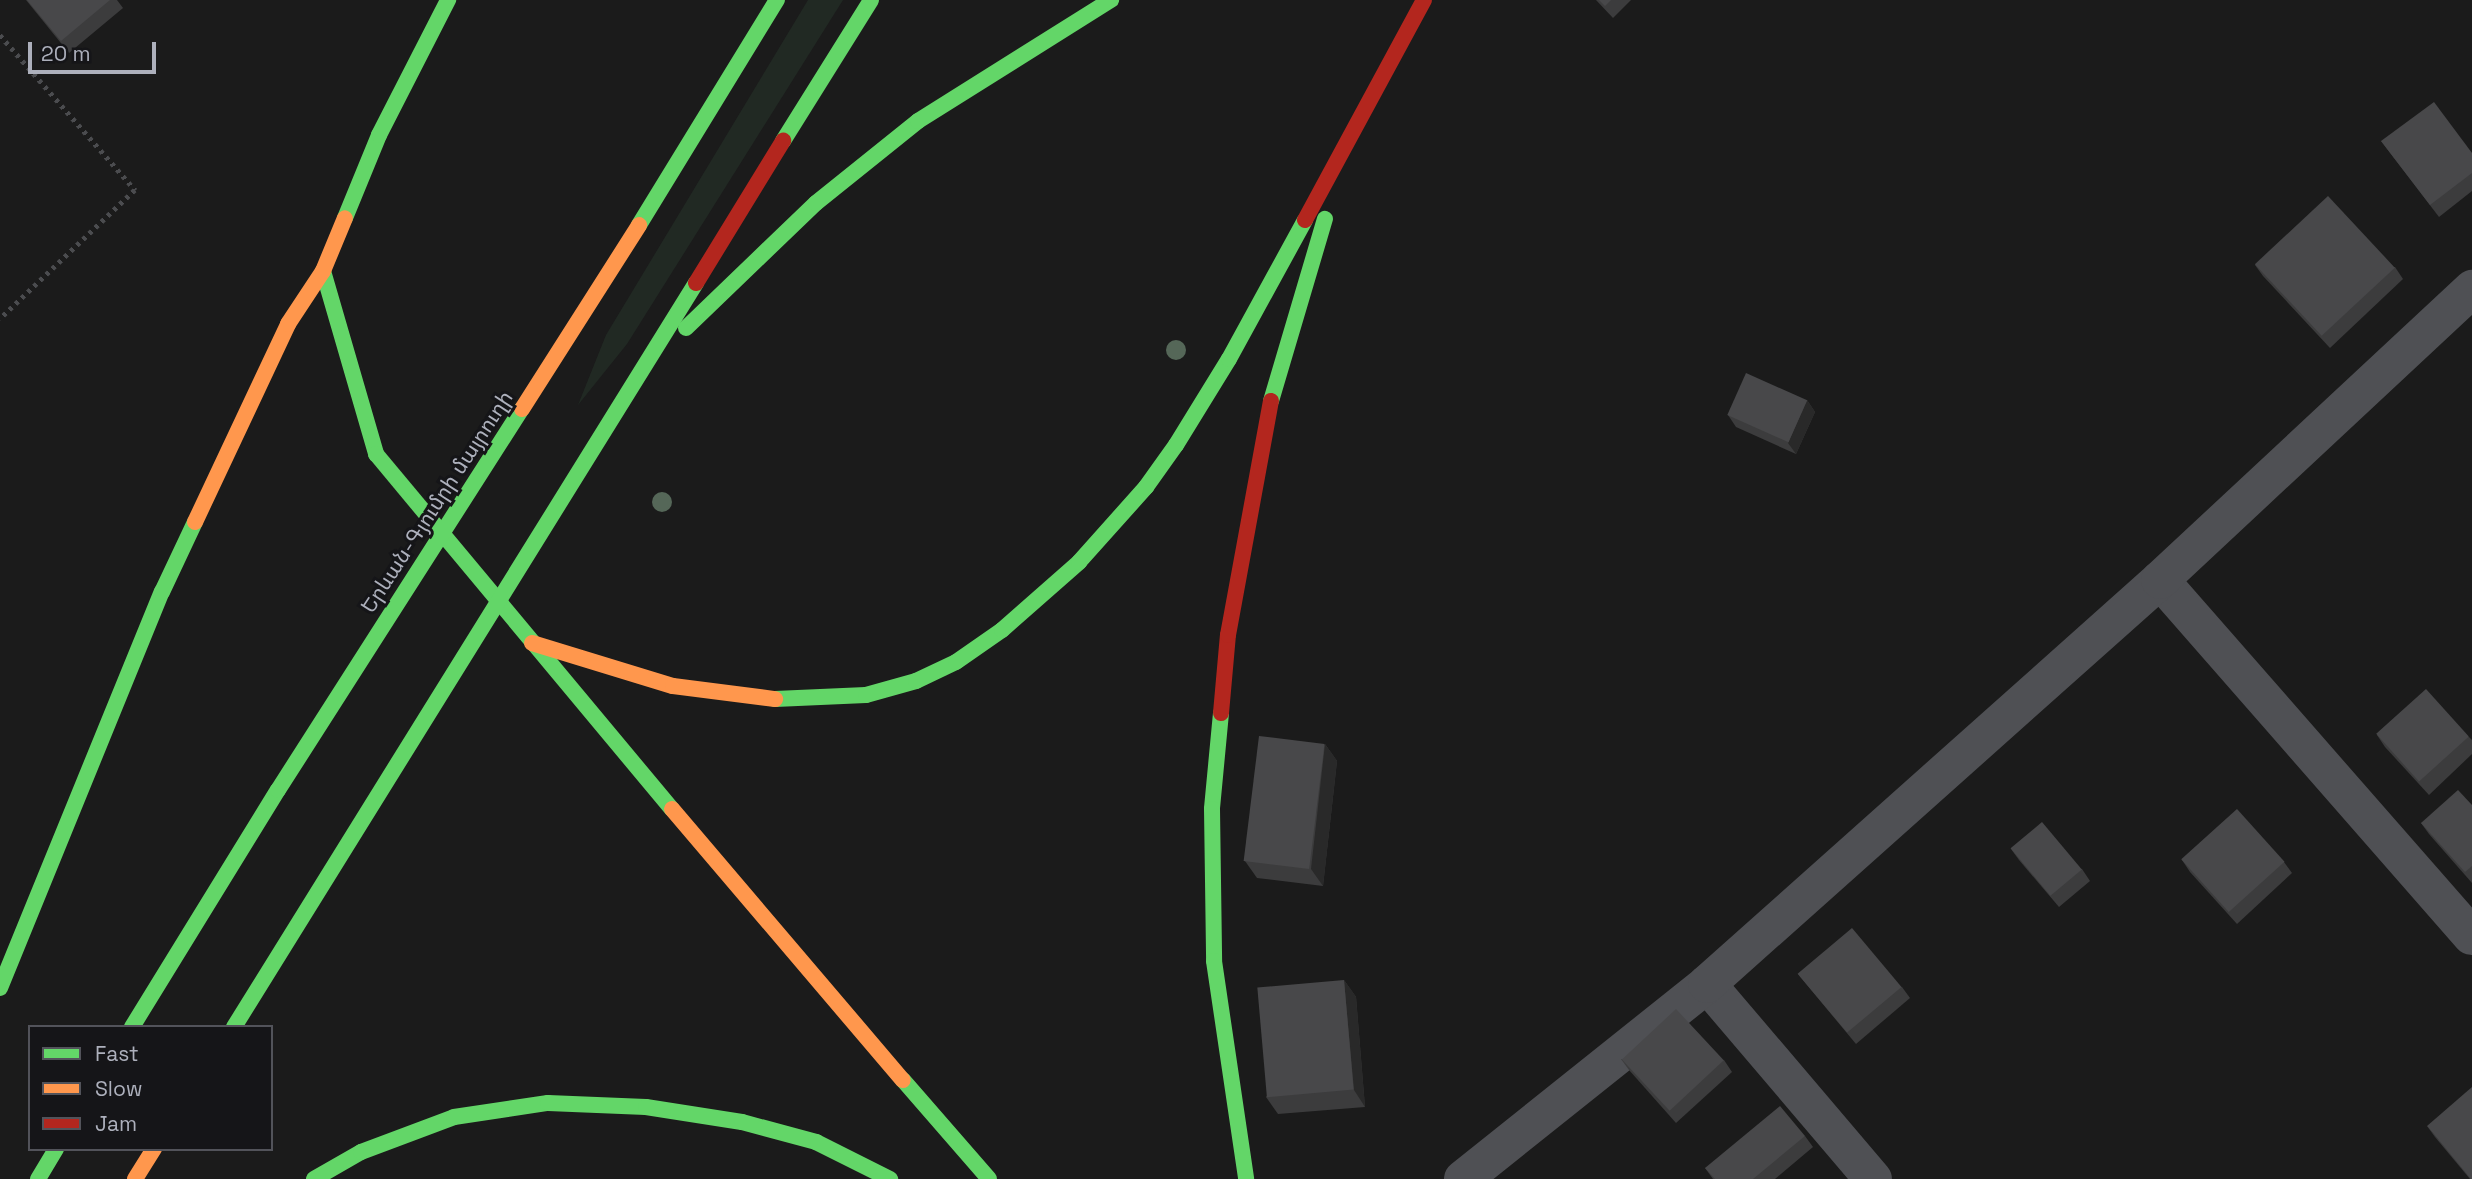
<!DOCTYPE html>
<meta charset="utf-8">
<style>
body{margin:0}
#map{position:relative;width:2472px;height:1179px;overflow:hidden;background:#1b1b1b;font-family:"Space Grotesk","Noto Sans Armenian",sans-serif}
div>[style]{position:absolute}
.green>*{inset:0;background:#212923}
.path>*{height:4.5px;margin-top:-2.25px;transform-origin:0;background:repeating-linear-gradient(90deg,#4b4c4f 0 3.5px,transparent 0 8.5px)}
.street>*{height:38px;margin:-19px;padding:0 19px;transform-origin:19px;border-radius:19px;background:#4f5054}
.fast>*{height:16px;margin:-8px;padding:0 8px;transform-origin:8px;border-radius:8px;background:#63d668}
.slow>*{height:16px;margin:-8px;padding:0 8px;transform-origin:8px;border-radius:8px;background:#ff974d}
.jam>*{height:16px;margin:-8px;padding:0 8px;transform-origin:8px;border-radius:8px;background:#b3261e}
.trees>*{width:20px;height:20px;margin:-10px;border-radius:50%;background:#556758}
.wall>*{inset:0;background:#3c3c3d}
.shaded-wall>*{inset:0;background:#292929}
.building>*{inset:0;background:#48484a;transform-origin:0 0}
span{translate:-50% -50%;white-space:nowrap;text-align:center;line-height:1.15;-webkit-text-stroke:6px #151518;paint-order:stroke}
.street-label{font-size:21px;color:#adb0bc}
.legend{position:absolute;left:28px;top:1025px;width:245px;height:126px;box-sizing:border-box;background:#151518;border:2px solid #52535a;margin:0;padding:9px 12px;list-style:none;font-size:21px;color:#adb0bc}
.legend li{display:flex;align-items:center;gap:14px;height:35px}
.legend b{width:35px;border:2px solid #52535a}
.scale{position:absolute;left:28px;top:42px;width:128px;height:32px;box-sizing:border-box;border:4px solid #adb0bc;border-top:0;padding-left:9px;font-size:21px;line-height:24px;white-space:nowrap;color:#adb0bc;-webkit-text-stroke:5px #151518;paint-order:stroke}
</style>
<div id="map">
<div class="green">
<i style="clip-path:polygon(808px 0,843px 0,627px 344px,578px 405px,606px 335px)"></i>
</div>
<div class="path">
<i style="left:0;top:35px;width:206px;rotate:48.9deg"></i>
<i style="left:135px;top:190px;width:187px;rotate:136.3deg"></i>
</div>
<div class="street">
<i style="left:2160px;top:580px;width:473px;rotate:48.8deg"></i>
<i style="left:1707px;top:984px;width:256px;rotate:49.6deg"></i>
<i style="left:1463px;top:1179px;width:312px;rotate:-38.6deg"></i>
<i style="left:1707px;top:984px;width:607px;rotate:-41.73deg"></i>
<i style="left:2160px;top:580px;width:427px;rotate:-43deg"></i>
</div>
<div class="fast">
<i style="left:783px;top:141px;width:166px;rotate:-58deg"></i>
<i style="left:345px;top:218px;width:90px;rotate:-67.7deg"></i>
<i style="left:379px;top:135px;width:152px;rotate:-62.9deg"></i>
<i style="left:639px;top:225px;width:264px;rotate:-58.5deg"></i>
<i style="left:323px;top:271px;width:191px;rotate:73.8deg"></i>
<i style="left:376px;top:454px;width:462px;rotate:50.2deg"></i>
<i style="left:686px;top:328px;width:180px;rotate:-43.9deg"></i>
<i style="left:816px;top:203px;width:131px;rotate:-38.8deg"></i>
<i style="left:918px;top:121px;width:228px;rotate:-32.1deg"></i>
<i style="left:1271px;top:401px;width:190px;rotate:-73.5deg"></i>
<i style="left:775px;top:699px;width:91px;rotate:-2.5deg"></i>
<i style="left:866px;top:695px;width:52px;rotate:-15.6deg"></i>
<i style="left:916px;top:681px;width:44px;rotate:-25.4deg"></i>
<i style="left:956px;top:662px;width:56px;rotate:-34.8deg"></i>
<i style="left:1002px;top:630px;width:103px;rotate:-41.4deg"></i>
<i style="left:1079px;top:562px;width:101px;rotate:-48.2deg"></i>
<i style="left:1146px;top:487px;width:52px;rotate:-54.5deg"></i>
<i style="left:1176px;top:445px;width:101px;rotate:-58.4deg"></i>
<i style="left:1229px;top:359px;width:158px;rotate:-61.3deg"></i>
<i style="left:1221px;top:713px;width:96px;rotate:95.4deg"></i>
<i style="left:1212px;top:809px;width:152px;rotate:89.2deg"></i>
<i style="left:1214px;top:961px;width:220px;rotate:81.6deg"></i>
<i style="left:0;top:988px;width:428px;rotate:-67.8deg"></i>
<i style="left:162px;top:592px;width:77px;rotate:-64.8deg"></i>
<i style="left:132px;top:1027px;width:278px;rotate:-58.4deg"></i>
<i style="left:278px;top:790px;width:452px;rotate:-57.4deg"></i>
<i style="left:234px;top:1027px;width:876px;rotate:-58.16deg"></i>
<i style="left:903px;top:1080px;width:131px;rotate:49deg"></i>
<i style="left:38px;top:1179px;width:35px;rotate:-59deg"></i>
<i style="left:314px;top:1179px;width:54px;rotate:-29.9deg"></i>
<i style="left:361px;top:1152px;width:99px;rotate:-20.6deg"></i>
<i style="left:454px;top:1117px;width:95px;rotate:-8.5deg"></i>
<i style="left:548px;top:1103px;width:98px;rotate:2.3deg"></i>
<i style="left:646px;top:1107px;width:97px;rotate:8.9deg"></i>
<i style="left:742px;top:1122px;width:77px;rotate:15.1deg"></i>
<i style="left:816px;top:1142px;width:83px;rotate:26.6deg"></i>
</div>
<div class="slow">
<i style="left:522px;top:409px;width:218px;rotate:-57.5deg"></i>
<i style="left:195px;top:522px;width:219px;rotate:-64.8deg"></i>
<i style="left:288px;top:324px;width:64px;rotate:-56.6deg"></i>
<i style="left:323px;top:271px;width:57px;rotate:-67.5deg"></i>
<i style="left:532px;top:643px;width:147px;rotate:17deg"></i>
<i style="left:673px;top:686px;width:103px;rotate:7.3deg"></i>
<i style="left:672px;top:809px;width:356px;rotate:49.6deg"></i>
<i style="left:135px;top:1179px;width:36px;rotate:-58deg"></i>
</div>
<div class="jam">
<i style="left:1305px;top:220px;width:250px;rotate:-61.6deg"></i>
<i style="left:696px;top:283px;width:167px;rotate:-58.5deg"></i>
<i style="left:1221px;top:713px;width:78px;rotate:-84.9deg"></i>
<i style="left:1228px;top:635px;width:238px;rotate:-79.6deg"></i>
</div>
<div class="trees">
<i style="left:1176px;top:350px"></i>
<i style="left:662px;top:502px"></i>
</div>
<div class="wall">
<i style="clip-path:polygon(26px 0,117px 0,123px 8px,69px 53px)"></i>
<i style="clip-path:polygon(1596px 0,1631px 0,1613px 18px)"></i>
<i style="clip-path:polygon(2381px 141px,2472px 153px,2472px 191px,2439px 217px)"></i>
<i style="clip-path:polygon(2255px 265px,2395px 267px,2403px 279px,2330px 348px,2263px 276px)"></i>
<i style="clip-path:polygon(1807px 400px,1815px 412px,1796px 454px,1736px 427px,1728px 415px)"></i>
<i style="clip-path:polygon(2377px 735px,2469px 737px,2472px 740px,2472px 754px,2429px 795px,2385px 747px)"></i>
<i style="clip-path:polygon(1325px 744px,1337px 761px,1323px 886px,1257px 878px,1245px 861px)"></i>
<i style="clip-path:polygon(2472px 805px,2472px 883px,2429px 834px,2421px 823px)"></i>
<i style="clip-path:polygon(2011px 849px,2082px 869px,2090px 881px,2059px 907px,2019px 860px)"></i>
<i style="clip-path:polygon(2182px 860px,2284px 862px,2292px 873px,2237px 924px,2190px 872px)"></i>
<i style="clip-path:polygon(1798px 974px,1902px 987px,1910px 998px,1856px 1044px,1807px 985px)"></i>
<i style="clip-path:polygon(1344px 980px,1356px 997px,1365px 1107px,1278px 1114px,1266px 1097px)"></i>
<i style="clip-path:polygon(1621px 1059px,1724px 1060px,1732px 1072px,1676px 1123px,1629px 1070px)"></i>
<i style="clip-path:polygon(2427px 1126px,2472px 1179px,2470px 1179px,2435px 1137px)"></i>
<i style="clip-path:polygon(1805px 1136px,1813px 1147px,1775px 1179px,1713px 1179px,1705px 1168px)"></i>
</div>
<div class="shaded-wall">
<i style="clip-path:polygon(1807px 400px,1815px 412px,1796px 454px,1788px 443px)"></i>
<i style="clip-path:polygon(1325px 744px,1337px 761px,1323px 886px,1311px 869px)"></i>
<i style="clip-path:polygon(1344px 980px,1356px 997px,1365px 1107px,1354px 1090px)"></i>
</div>
<div class="building">
<i style="clip-path:polygon(27px 0,110px 0,61px 41px)"></i>
<i style="clip-path:polygon(1599px 0,1611px 0,1605px 6px)"></i>
<i style="clip-path:polygon(2434px 102px,2472px 153px,2472px 173px,2430px 205px,2381px 141px)"></i>
<i style="left:2328px;top:196px;width:98px;height:100px;rotate:47deg"></i>
<i style="left:1746px;top:373px;width:67px;height:46px;rotate:24deg"></i>
<i style="left:2426px;top:689px;width:64px;height:67px;rotate:48deg"></i>
<i style="left:1259px;top:736px;width:66px;height:126px;rotate:7deg"></i>
<i style="clip-path:polygon(2458px 790px,2472px 805px,2472px 866px,2465px 872px,2421px 823px)"></i>
<i style="left:2237px;top:809px;width:71px;height:75px;rotate:48deg"></i>
<i style="left:2042px;top:822px;width:62px;height:41px;rotate:50deg"></i>
<i style="left:1852px;top:928px;width:77px;height:71px;rotate:50deg"></i>
<i style="left:1344px;top:980px;width:110px;height:87px;rotate:85deg"></i>
<i style="left:1676px;top:1009px;width:70px;height:74px;rotate:47deg"></i>
<i style="clip-path:polygon(2472px 1087px,2472px 1179px,2471px 1179px,2427px 1126px)"></i>
<i style="clip-path:polygon(1780px 1106px,1805px 1136px,1753px 1179px,1715px 1179px,1705px 1168px)"></i>
</div>
<div class="street-label">
<span style="left:437px;top:502px;rotate:-57deg">Երևան-Գյումրի մայրուղի</span>
</div>
<ul class="legend">
<li><b style="height:9px;background:#63d668"></b>Fast</li>
<li><b style="height:9px;background:#ff974d"></b>Slow</li>
<li><b style="height:9px;background:#b3261e"></b>Jam</li>
</ul>
<div class="scale">20 m</div>
</div>
